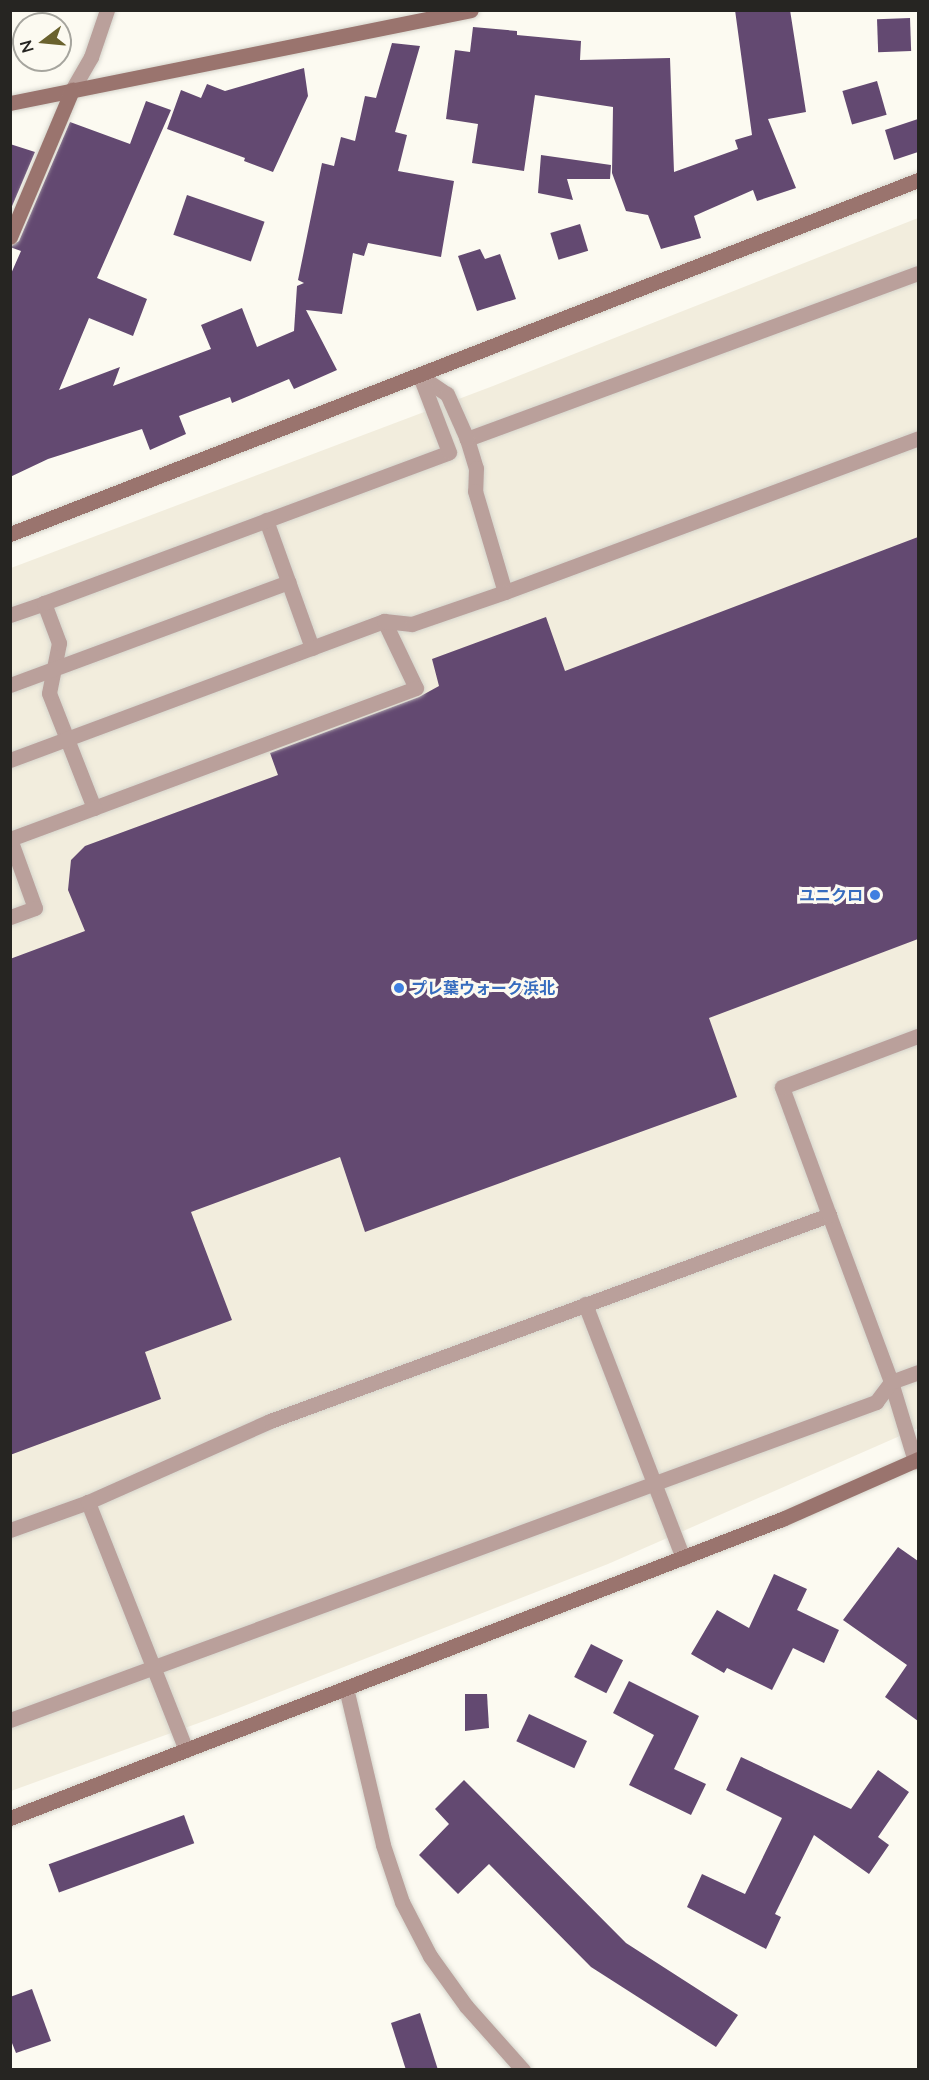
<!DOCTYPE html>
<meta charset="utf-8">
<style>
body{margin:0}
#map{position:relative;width:929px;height:2080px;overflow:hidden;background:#fcfaf1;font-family:Lato,"Noto Sans JP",sans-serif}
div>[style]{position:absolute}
.built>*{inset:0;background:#f2eddd}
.building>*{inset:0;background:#634971;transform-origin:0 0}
.roads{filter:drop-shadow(0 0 2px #d5d4cc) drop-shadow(0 0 2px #d5d4cc)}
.lane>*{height:15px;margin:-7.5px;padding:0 7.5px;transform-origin:7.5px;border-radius:7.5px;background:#baa09b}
.street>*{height:15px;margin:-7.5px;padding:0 7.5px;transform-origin:7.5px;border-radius:7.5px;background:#baa09b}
.secondary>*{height:15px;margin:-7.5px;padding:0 7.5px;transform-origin:7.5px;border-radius:7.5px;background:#9a746e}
.dots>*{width:16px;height:16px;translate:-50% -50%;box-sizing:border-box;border:3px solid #fcfaf1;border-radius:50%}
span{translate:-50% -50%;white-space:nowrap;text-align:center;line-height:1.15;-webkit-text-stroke:6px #fcfaf1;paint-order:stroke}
.shop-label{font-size:16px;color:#366cbe;font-weight:700}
.right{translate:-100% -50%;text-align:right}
.left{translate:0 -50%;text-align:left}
.frame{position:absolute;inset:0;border:12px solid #262522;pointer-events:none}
.north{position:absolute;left:12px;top:12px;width:60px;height:60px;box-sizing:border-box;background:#fcfaf1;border:2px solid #a6a59e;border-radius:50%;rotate:254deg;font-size:16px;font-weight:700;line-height:24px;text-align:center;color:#262522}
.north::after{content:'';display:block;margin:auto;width:21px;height:27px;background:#6a622e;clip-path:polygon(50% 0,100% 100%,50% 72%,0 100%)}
</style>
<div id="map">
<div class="built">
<i style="clip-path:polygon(918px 218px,918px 1428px,608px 1564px,218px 1716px,11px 1791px,11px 568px,493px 386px)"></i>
</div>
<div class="building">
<i style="clip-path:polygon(735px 10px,790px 10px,806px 112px,768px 119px,796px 188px,757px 201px,753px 190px,694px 216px,701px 238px,661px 249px,648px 215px,626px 211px,612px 173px,613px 107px,535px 95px,524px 171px,472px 163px,478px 124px,446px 119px,455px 50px,470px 52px,473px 27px,517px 31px,517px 35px,581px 41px,580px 60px,670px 58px,674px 172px,738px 149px,735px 140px,752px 135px)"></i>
<i style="left:910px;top:18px;width:33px;height:33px;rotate:88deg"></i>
<i style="clip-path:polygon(392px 43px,420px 46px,395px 132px,407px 135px,398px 171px,454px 181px,441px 257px,368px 243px,364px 256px,353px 253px,342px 314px,306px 310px,337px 370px,294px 389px,289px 379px,232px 403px,230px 397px,179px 416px,186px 434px,150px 450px,142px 429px,48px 459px,10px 477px,10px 276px,21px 251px,10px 247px,19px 241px,70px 122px,130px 144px,146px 101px,171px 110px,97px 278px,147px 299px,133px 336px,89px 318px,59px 390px,120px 367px,113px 386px,211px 349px,201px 325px,242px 308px,257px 347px,294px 331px,297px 286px,304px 283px,298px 280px,322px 163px,334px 166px,341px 137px,355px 141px,365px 96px,376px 98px)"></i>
<i style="clip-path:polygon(304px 68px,308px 96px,273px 172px,244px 161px,245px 158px,167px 129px,181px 90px,201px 98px,207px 84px,225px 91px)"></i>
<i style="left:877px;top:81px;width:35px;height:36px;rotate:74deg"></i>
<i style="clip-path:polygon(918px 119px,918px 152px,894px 160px,885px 130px)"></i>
<i style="clip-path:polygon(10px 144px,35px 152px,10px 211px)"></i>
<i style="clip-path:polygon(541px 155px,611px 165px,610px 179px,567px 179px,573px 200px,538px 193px)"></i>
<i style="left:187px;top:195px;width:82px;height:42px;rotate:19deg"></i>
<i style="left:580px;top:224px;width:28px;height:31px;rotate:73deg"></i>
<i style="clip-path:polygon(480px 249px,485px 259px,500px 254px,516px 299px,477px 311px,458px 256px)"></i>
<i style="clip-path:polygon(918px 537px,918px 939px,709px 1018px,737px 1097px,365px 1232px,340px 1157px,191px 1212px,232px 1320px,145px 1352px,161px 1399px,10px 1455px,10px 959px,85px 931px,68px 890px,71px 860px,85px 846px,278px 775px,270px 753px,419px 697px,439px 686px,432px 659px,546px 617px,565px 671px)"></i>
<i style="clip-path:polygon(898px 1547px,918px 1561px,918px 1721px,885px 1697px,907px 1665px,843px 1620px)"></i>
<i style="clip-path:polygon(774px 1574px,807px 1589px,797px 1610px,839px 1630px,824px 1663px,793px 1648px,772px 1690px,727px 1668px,724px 1673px,691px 1654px,717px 1610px,749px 1628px)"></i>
<i style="left:591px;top:1644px;width:36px;height:37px;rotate:27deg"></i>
<i style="clip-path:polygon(629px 1681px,699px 1716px,674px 1769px,706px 1784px,691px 1815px,629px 1785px,654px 1735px,613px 1713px)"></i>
<i style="clip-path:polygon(465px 1694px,487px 1694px,489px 1728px,465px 1731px)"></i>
<i style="left:529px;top:1714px;width:64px;height:30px;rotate:25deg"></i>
<i style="clip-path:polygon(741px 1757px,851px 1809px,878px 1770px,909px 1792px,878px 1837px,889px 1845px,869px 1874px,814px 1835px,775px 1914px,781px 1917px,766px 1949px,687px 1907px,702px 1874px,745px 1894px,782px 1818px,726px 1790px)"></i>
<i style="clip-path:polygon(464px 1780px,626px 1943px,738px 2015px,716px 2047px,591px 1967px,489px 1864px,458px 1894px,419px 1855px,449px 1824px,435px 1809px)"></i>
<i style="left:184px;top:1815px;width:30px;height:144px;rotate:70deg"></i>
<i style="clip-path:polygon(32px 1989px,51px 2041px,16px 2053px,10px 2038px,10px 1997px)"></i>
<i style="clip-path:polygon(420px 2013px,438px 2070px,406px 2070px,391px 2023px)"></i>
</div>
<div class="roads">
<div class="lane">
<i style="left:918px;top:273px;width:481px;rotate:159.8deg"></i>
<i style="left:467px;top:439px;width:30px;rotate:73deg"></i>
<i style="left:476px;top:468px;width:23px;rotate:92deg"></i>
<i style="left:475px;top:491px;width:105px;rotate:73.5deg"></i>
<i style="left:505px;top:592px;width:441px;rotate:-20.4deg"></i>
<i style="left:420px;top:376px;width:32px;rotate:34deg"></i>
<i style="left:447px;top:394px;width:49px;rotate:66deg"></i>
<i style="left:266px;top:520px;width:136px;rotate:70.2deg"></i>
<i style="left:10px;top:615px;width:36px;rotate:-19deg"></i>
<i style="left:384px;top:621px;width:74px;rotate:64.5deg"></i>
<i style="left:416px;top:688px;width:344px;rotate:159.6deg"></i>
<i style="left:94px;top:808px;width:123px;rotate:-111.4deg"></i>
<i style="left:49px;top:693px;width:51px;rotate:-78.7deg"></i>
<i style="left:59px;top:643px;width:43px;rotate:-110.6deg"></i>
<i style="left:44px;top:603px;width:432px;rotate:-20.4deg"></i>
<i style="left:449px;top:452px;width:81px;rotate:-110.9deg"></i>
<i style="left:10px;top:685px;width:297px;rotate:-20.3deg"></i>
<i style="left:10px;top:760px;width:399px;rotate:-20.4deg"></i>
<i style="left:384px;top:621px;width:28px;rotate:6deg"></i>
<i style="left:412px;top:624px;width:98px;rotate:-19deg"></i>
<i style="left:10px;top:839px;width:73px;rotate:70.1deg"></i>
<i style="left:35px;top:908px;width:27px;rotate:160deg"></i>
<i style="left:10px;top:839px;width:90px;rotate:-20.3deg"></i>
<i style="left:829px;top:1215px;width:178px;rotate:69.6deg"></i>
<i style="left:891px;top:1382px;width:83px;rotate:73.1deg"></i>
<i style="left:585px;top:1304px;width:272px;rotate:68.9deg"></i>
<i style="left:10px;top:1530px;width:83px;rotate:-19.7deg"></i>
<i style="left:10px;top:1720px;width:923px;rotate:-20.16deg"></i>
<i style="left:876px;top:1402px;width:25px;rotate:-53deg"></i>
<i style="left:891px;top:1382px;width:29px;rotate:-20deg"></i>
<i style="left:186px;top:1750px;width:267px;rotate:-111.6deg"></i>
<i style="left:88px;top:1502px;width:199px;rotate:-24deg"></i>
<i style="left:270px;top:1421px;width:596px;rotate:-20.23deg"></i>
<i style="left:829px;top:1215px;width:136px;rotate:-110.2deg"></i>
<i style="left:782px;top:1087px;width:145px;rotate:-20.6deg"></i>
</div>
<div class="street">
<i style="left:72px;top:90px;width:38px;rotate:-60deg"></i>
<i style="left:91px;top:57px;width:50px;rotate:-71.2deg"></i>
<i style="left:346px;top:1688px;width:161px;rotate:76.7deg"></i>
<i style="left:383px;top:1845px;width:60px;rotate:71.6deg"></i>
<i style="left:402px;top:1902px;width:61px;rotate:62.6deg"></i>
<i style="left:430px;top:1956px;width:62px;rotate:54.2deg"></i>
<i style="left:466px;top:2006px;width:86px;rotate:48.3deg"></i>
</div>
<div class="secondary">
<i style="left:10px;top:103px;width:470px;rotate:-11.4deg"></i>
<i style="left:10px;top:237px;width:160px;rotate:-67.1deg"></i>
<i style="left:10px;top:534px;width:975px;rotate:-21.3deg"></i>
<i style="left:10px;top:1818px;width:828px;rotate:-21.17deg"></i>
<i style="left:782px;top:1519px;width:149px;rotate:-23.8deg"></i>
</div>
</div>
<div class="dots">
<i style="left:875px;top:895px;background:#3f7fe0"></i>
<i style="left:399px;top:988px;background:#3f7fe0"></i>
</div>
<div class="shop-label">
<span class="right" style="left:863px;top:895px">ユニクロ</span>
<span class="left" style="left:411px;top:988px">プレ葉ウォーク浜北</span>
</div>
<div class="frame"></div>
<div class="north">N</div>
</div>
